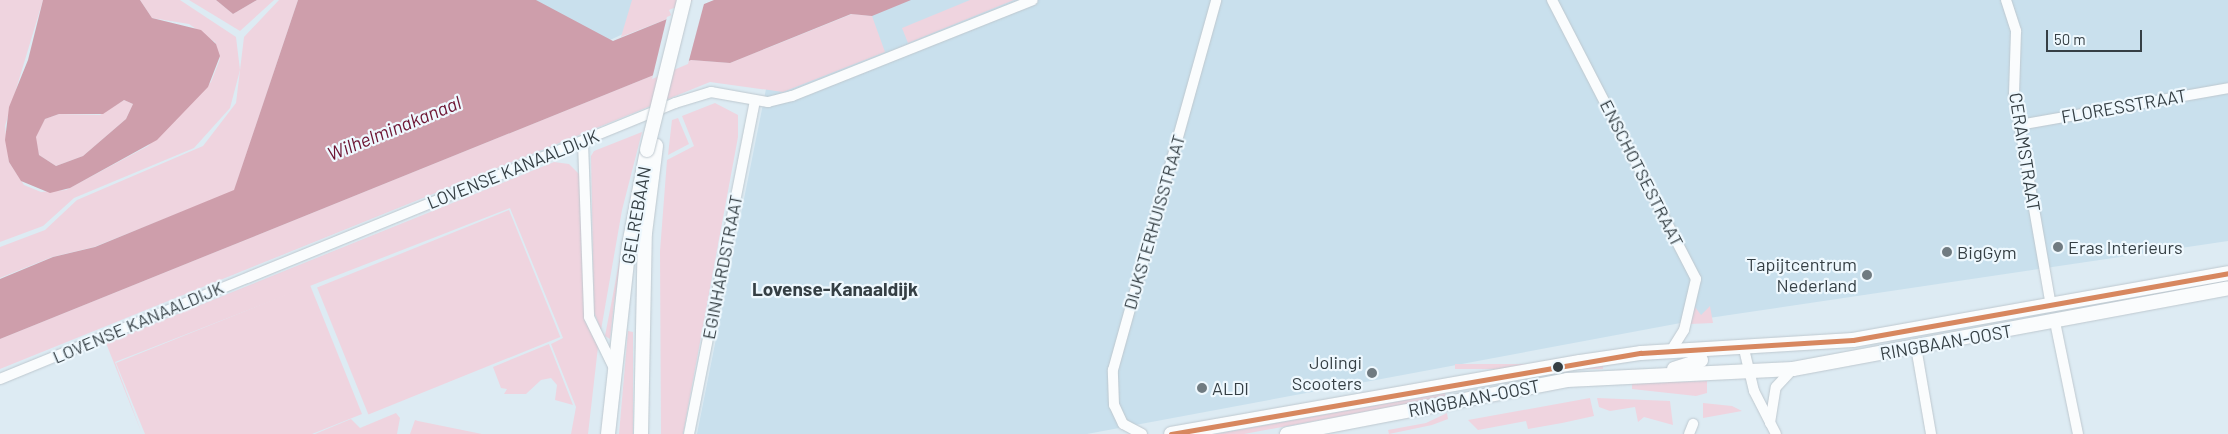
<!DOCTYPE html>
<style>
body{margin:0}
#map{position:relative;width:2228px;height:434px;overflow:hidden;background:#ddebf3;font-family:Barlow,sans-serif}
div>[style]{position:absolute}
.built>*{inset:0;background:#c9e0ed}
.green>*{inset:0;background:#efd4df;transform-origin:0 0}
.water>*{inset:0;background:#ce9eab}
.pier>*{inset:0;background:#ddebf3}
.roads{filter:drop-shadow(0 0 1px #bec8cf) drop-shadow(0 0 1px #bec8cf)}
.street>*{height:10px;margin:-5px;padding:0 5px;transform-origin:5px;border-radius:5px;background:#fafcfd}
.secondary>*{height:14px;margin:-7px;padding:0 7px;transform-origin:7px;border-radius:7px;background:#fafcfd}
.bridges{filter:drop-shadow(0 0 1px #bec8cf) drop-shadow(0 0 1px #bec8cf)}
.secondary-bridge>*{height:14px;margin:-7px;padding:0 7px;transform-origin:7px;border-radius:7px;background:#fafcfd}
.bus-1>*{height:5px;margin:-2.5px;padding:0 2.5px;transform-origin:2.5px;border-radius:2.5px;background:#d7875f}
.dots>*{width:14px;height:14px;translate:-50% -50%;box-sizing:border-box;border:2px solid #eef8fe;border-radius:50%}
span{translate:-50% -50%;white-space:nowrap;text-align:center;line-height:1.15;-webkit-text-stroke:4.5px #eef8fe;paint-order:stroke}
.street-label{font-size:18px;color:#353f44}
.poi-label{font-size:18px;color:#353f44}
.left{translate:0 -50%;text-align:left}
.right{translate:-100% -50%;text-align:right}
.water-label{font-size:19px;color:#6d1432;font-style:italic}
.neighbourhood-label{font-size:19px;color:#353f44;font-weight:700}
.scale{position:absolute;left:2046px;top:30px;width:96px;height:22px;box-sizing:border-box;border:2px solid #353f44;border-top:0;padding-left:6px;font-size:15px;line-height:18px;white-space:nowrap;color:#353f44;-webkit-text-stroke:4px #eef8fe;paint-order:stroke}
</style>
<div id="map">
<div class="built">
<i style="clip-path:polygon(511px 0,633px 0,623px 34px,610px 40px)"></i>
<i style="clip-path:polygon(904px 0,2228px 0,2228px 241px,1702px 319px,1087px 434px,697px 434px,773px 54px)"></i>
</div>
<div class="green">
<i style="clip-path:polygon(0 0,43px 0,5px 126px,9px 162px,24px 185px,41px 192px,66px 190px,148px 146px,211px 82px,220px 59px,215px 42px,189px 24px,152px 18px,140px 0,180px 0,236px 37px,240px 70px,230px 108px,194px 148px,74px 198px,43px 226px,0 242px)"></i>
<i style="clip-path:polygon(189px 0,216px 0,233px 14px,257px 0,274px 0,240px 31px)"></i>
<i style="clip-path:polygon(279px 0,298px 0,234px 191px,94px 247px,52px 257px,0 278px,0 247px,45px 230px,77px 200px,203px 146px,236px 103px,244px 37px)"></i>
<i style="clip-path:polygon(632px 0,693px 0,669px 10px,672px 17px,621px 37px)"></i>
<i style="clip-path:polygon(970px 0,1014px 0,908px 43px,902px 28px)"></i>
<i style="clip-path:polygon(852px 14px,872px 16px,885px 52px,783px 92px,710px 82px,0 369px,0 339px,691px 60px,730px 63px)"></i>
<i style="clip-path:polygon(124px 100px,133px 104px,126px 119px,83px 156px,56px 166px,39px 155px,35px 137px,45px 119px,59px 114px,100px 115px)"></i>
<i style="clip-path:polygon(715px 103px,738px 115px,738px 137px,683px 434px,661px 434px,660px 251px,667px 160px,694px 146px,682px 116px)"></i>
<i style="clip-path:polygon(678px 118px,689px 144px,668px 155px,672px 120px)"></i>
<i style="clip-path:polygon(642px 132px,622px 210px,601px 330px,594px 312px,591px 156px,594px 151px)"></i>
<i style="clip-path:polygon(554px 162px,569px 164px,580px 175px,585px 321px,598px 347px,588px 434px,571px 434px,576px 407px,551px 344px,563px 338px,510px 208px,115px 362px,142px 434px,106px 343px)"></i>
<i style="clip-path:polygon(635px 179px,614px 303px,610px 339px,605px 336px)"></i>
<i style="left:509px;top:210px;width:137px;height:207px;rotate:68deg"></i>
<i style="clip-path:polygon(310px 285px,362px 414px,312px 434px,145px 434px,116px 363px)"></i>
<i style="clip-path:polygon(1710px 306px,1713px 323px,1690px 324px,1695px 307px,1701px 315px)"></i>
<i style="clip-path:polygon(628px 331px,633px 332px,633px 434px,619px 434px)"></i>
<i style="clip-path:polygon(549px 344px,573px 405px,555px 400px,557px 385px,551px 378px,541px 380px,526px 394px,504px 394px,507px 389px,501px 388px,493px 367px)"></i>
<i style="left:1603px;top:364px;width:5px;height:148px;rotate:90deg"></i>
<i style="clip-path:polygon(1707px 381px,1707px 393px,1696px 396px,1632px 389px,1632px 383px)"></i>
<i style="clip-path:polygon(1445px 393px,1446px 397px,1244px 434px,1216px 434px)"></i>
<i style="clip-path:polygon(1590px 398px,1594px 416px,1562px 423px,1528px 429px,1526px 421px,1478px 430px,1468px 420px)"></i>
<i style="clip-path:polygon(1597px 398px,1670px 401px,1673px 425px,1644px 417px,1638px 422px,1635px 407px,1610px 411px,1599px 407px)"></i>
<i style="clip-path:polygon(1703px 403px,1732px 406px,1742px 411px,1703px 418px)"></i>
<i style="clip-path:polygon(396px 413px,400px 418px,397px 434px,315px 434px,351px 419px,360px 428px)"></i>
<i style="clip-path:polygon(1447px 413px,1448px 419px,1432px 425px,1389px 434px,1388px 430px,1426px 423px)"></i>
<i style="clip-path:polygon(415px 420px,418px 421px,482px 434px,410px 434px)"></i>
</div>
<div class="water">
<i style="clip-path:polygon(evenodd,43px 0,140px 0,152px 18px,201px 30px,216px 44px,220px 56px,208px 87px,157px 140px,70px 188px,50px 193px,21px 181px,9px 162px,5px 140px,9px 107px,28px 60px,43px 0,124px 100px,133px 104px,126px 119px,83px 156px,56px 166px,39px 155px,36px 137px,45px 119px,59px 114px,103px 114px,124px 100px)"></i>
<i style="clip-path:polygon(216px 0,257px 0,233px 14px)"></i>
<i style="clip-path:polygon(298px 0,536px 0,613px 41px,714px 0,911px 0,872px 16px,851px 14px,730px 63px,691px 60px,0 339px,0 279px,53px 257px,95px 247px,234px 190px)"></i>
</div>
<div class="pier">
<i style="clip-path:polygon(705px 0,688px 64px,652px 79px,667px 17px)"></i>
</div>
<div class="roads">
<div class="street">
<i style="left:1552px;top:0;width:314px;rotate:62.7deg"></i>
<i style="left:1696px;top:279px;width:52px;rotate:103.2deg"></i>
<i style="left:1684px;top:330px;width:25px;rotate:122deg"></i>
<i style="left:2006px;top:0;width:33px;rotate:72deg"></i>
<i style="left:2016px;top:31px;width:63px;rotate:91.8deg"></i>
<i style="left:2014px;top:94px;width:214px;rotate:80.1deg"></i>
<i style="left:2019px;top:125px;width:212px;rotate:-10deg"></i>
<i style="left:583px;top:142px;width:175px;rotate:88deg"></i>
<i style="left:589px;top:317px;width:57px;rotate:63.9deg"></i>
<i style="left:2055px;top:322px;width:114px;rotate:78.4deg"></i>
<i style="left:1916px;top:347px;width:88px;rotate:80.2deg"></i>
<i style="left:1744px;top:349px;width:43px;rotate:76.6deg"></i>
<i style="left:1754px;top:391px;width:48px;rotate:62.9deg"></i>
<i style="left:0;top:379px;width:729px;rotate:-22.24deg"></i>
<i style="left:675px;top:103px;width:38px;rotate:-17deg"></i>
<i style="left:711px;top:92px;width:58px;rotate:10deg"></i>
<i style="left:768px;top:102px;width:25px;rotate:-14deg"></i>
<i style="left:792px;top:96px;width:259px;rotate:-21.7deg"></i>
<i style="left:1770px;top:423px;width:36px;rotate:-81deg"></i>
<i style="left:1776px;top:387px;width:25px;rotate:-47deg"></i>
<i style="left:689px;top:434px;width:340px;rotate:-78.8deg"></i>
<i style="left:1142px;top:434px;width:21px;rotate:-152deg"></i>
<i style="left:1123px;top:424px;width:21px;rotate:-115deg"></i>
<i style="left:1114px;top:405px;width:35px;rotate:-92deg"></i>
<i style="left:1113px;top:370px;width:384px;rotate:-74.4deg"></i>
<i style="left:1689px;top:434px;width:11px;rotate:-68deg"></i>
</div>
<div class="secondary">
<i style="left:1674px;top:369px;width:28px;rotate:-18deg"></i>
<i style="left:1701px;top:360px;width:14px;rotate:-135deg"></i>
<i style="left:608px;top:434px;width:190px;rotate:-83.7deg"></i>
<i style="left:629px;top:245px;width:91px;rotate:-79.2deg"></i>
<i style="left:641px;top:434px;width:201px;rotate:-88.9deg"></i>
<i style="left:645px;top:233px;width:88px;rotate:-82.8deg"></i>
<i style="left:1171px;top:434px;width:415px;rotate:-10deg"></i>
<i style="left:1580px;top:362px;width:62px;rotate:-8.4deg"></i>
<i style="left:1641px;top:353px;width:212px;rotate:-3.5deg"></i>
<i style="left:1853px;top:340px;width:381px;rotate:-10.1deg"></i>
<i style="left:1287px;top:434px;width:285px;rotate:-10.9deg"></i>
<i style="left:1567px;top:380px;width:226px;rotate:-2.8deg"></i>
<i style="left:1793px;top:369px;width:442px;rotate:-10.5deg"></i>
</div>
</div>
<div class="bridges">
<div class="secondary-bridge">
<i style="left:647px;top:150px;width:154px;rotate:-76.1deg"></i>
</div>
</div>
<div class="bus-1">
<i style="left:1171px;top:434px;width:477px;rotate:-9.8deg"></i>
<i style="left:1641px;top:353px;width:212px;rotate:-3.5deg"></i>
<i style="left:1853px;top:340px;width:381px;rotate:-10.1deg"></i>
</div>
<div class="dots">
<i style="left:2058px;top:247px;background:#707b81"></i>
<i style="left:1947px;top:252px;background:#707b81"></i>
<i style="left:1867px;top:275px;background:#707b81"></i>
<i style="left:1558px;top:367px;background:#353f44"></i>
<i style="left:1372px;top:373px;background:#707b81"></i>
<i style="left:1202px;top:388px;background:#707b81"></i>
</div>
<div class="street-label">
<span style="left:2124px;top:106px;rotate:-10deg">FLORESSTRAAT</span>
<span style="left:2025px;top:152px;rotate:81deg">CERAMSTRAAT</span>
<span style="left:513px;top:169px;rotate:-22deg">LOVENSE KANAALDIJK</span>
<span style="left:1642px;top:173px;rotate:63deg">ENSCHOTSESTRAAT</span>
<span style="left:636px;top:215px;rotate:-80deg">GELREBAAN</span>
<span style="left:1154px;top:222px;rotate:-74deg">DIJKSTERHUISSTRAAT</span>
<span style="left:722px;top:267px;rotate:-79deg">EGINHARDSTRAAT</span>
<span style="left:138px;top:322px;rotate:-23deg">LOVENSE KANAALDIJK</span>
<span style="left:1946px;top:342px;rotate:-10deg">RINGBAAN-OOST</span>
<span style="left:1474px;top:398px;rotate:-11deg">RINGBAAN-OOST</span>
</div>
<div class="poi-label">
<span class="left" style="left:2068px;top:247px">Eras Interieurs</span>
<span class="left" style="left:1957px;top:252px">BigGym</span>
<span class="right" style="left:1857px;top:275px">Tapijtcentrum<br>Nederland</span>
<span class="right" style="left:1362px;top:373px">Jolingi<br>Scooters</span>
<span class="left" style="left:1212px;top:388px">ALDI</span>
</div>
<div class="water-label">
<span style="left:394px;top:128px;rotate:-22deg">Wilhelminakanaal</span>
</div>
<div class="neighbourhood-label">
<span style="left:835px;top:289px">Lovense-Kanaaldijk</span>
</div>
<div class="scale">50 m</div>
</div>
